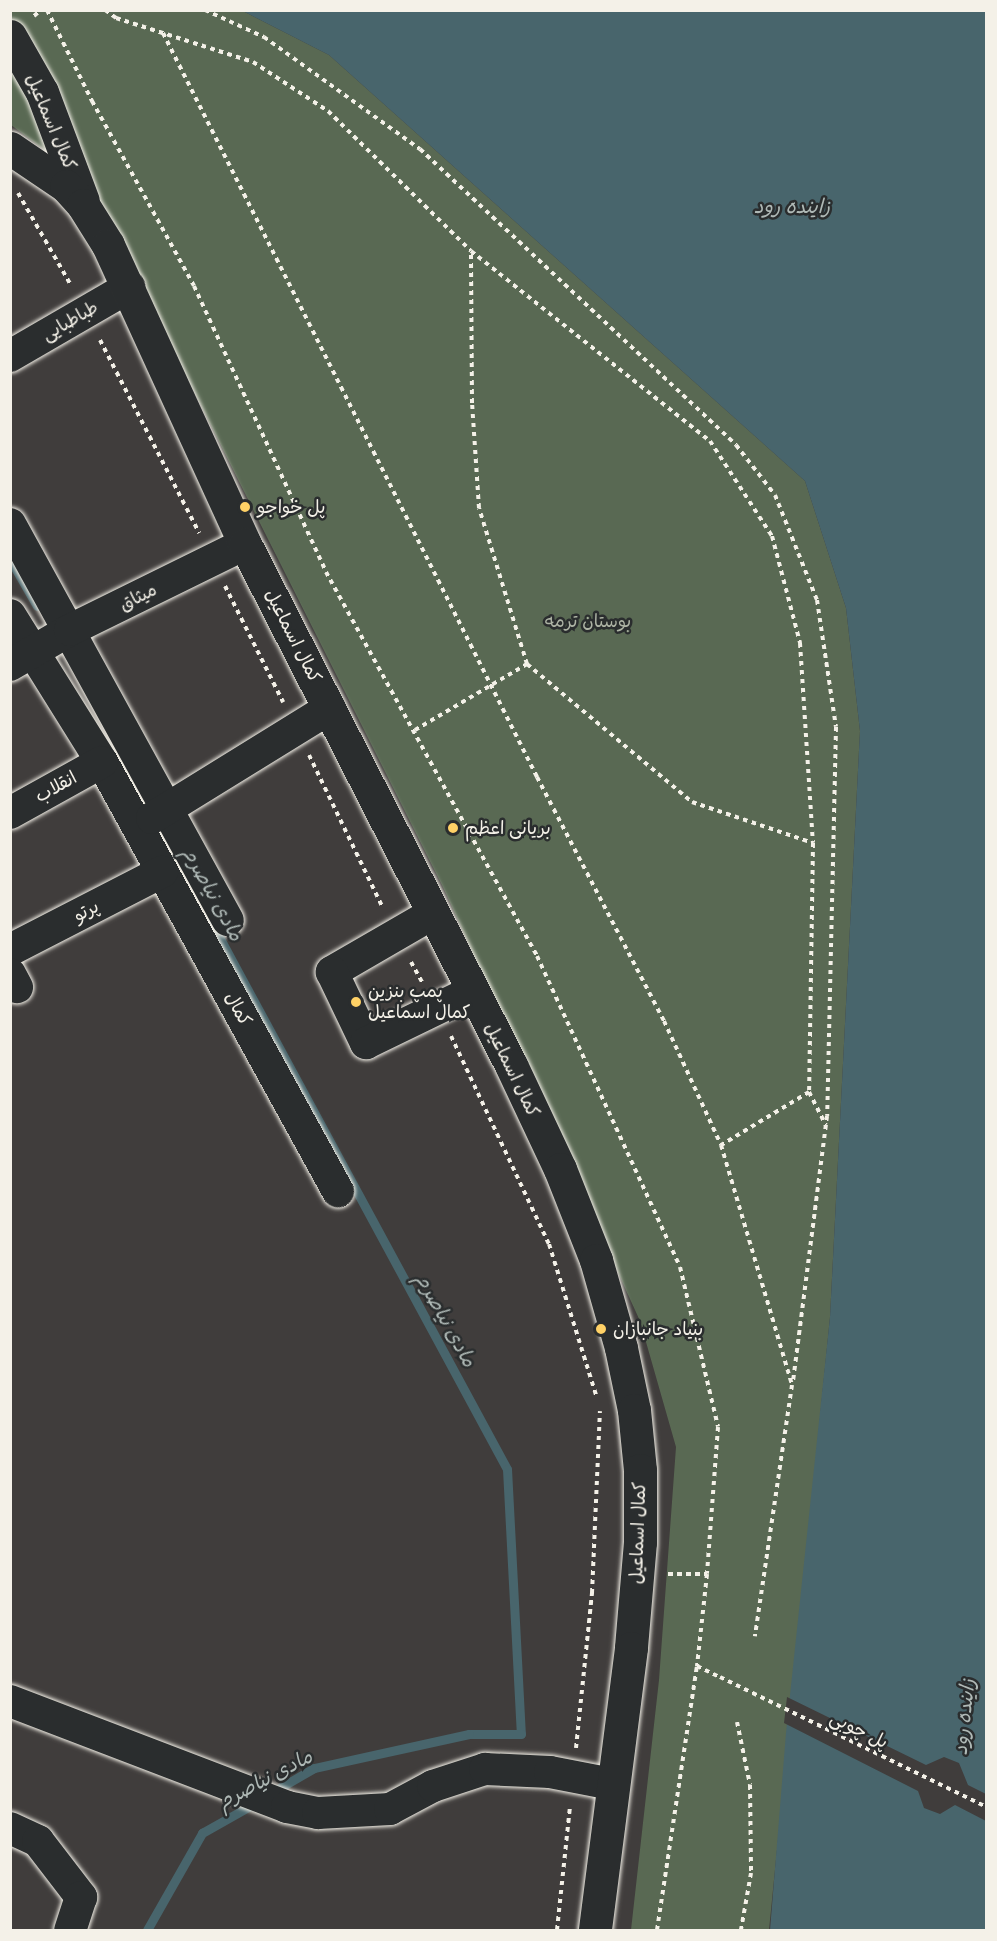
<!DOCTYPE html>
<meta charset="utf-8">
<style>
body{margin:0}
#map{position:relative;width:997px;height:1941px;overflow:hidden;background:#403d3c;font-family:Sriracha,"Playpen Sans Arabic",sans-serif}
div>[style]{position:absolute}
.green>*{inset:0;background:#596953}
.water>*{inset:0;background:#48656c}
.pier>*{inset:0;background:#403d3c}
.stream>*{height:9px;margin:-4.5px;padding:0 4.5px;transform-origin:4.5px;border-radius:4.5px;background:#48656c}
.path>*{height:4px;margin-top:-2px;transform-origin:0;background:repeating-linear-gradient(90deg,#f4f1e8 0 4.5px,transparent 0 9px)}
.roads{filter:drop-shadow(0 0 2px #f4f1e8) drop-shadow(0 0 2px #f4f1e8)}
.minor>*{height:32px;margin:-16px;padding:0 16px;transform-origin:16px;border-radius:16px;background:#2a2d2e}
.major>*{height:33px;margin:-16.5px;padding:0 16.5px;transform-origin:16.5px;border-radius:16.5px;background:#2a2d2e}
.path-bridge>*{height:4px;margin-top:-2px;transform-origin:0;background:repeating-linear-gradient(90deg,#f4f1e8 0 4.5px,transparent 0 9px)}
.dots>*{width:16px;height:16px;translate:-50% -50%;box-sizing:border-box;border:3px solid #2a2d2e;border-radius:50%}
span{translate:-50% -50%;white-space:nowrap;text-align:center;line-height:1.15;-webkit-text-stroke:5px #2a2d2e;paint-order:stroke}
.street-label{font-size:18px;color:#f4f1e8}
.poi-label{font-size:18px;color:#f4f1e8}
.left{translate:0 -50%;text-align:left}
.park-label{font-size:18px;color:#aeb4a5}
.water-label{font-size:20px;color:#afb9b6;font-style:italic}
.frame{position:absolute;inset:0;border:12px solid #f4f1e8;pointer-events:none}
</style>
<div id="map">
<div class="green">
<i style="clip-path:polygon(11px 10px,243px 11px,329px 55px,805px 481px,846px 608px,860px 731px,830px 1317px,769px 1930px,631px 1930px,659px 1680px,676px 1447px,640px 1321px,442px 885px,188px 380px,11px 19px)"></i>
<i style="clip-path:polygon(10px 67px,63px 164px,11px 125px)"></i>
</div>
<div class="water">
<i style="clip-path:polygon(243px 11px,986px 11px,986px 1930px,770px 1930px,786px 1733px,830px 1317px,860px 731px,846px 608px,805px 481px,329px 55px)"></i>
</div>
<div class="pier">
<i style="clip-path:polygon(787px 1697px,926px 1765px,944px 1757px,959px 1763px,968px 1785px,986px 1794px,986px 1821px,955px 1805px,940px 1814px,924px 1808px,918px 1791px,784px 1723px)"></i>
</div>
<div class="stream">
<i style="left:10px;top:559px;width:54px;rotate:60.1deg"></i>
<i style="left:210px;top:920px;width:624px;rotate:61.59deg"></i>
<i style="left:507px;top:1469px;width:265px;rotate:87deg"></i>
<i style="left:521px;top:1734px;width:52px;rotate:180deg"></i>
<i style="left:469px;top:1734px;width:159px;rotate:167.6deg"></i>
<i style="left:314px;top:1768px;width:50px;rotate:149.8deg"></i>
<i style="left:147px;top:1930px;width:112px;rotate:-60.4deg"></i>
<i style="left:202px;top:1833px;width:63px;rotate:-29.4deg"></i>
</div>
<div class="path">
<i style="left:47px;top:10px;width:102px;rotate:63.7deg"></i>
<i style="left:92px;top:101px;width:211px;rotate:61.1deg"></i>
<i style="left:194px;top:286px;width:315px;rotate:65.2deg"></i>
<i style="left:326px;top:572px;width:438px;rotate:61.2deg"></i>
<i style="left:537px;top:956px;width:342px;rotate:65.3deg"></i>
<i style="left:680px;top:1267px;width:164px;rotate:76.6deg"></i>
<i style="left:718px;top:1427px;width:147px;rotate:94.3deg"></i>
<i style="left:105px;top:10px;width:14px;rotate:36deg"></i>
<i style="left:116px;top:18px;width:144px;rotate:17.8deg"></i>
<i style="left:253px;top:62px;width:90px;rotate:33.2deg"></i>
<i style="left:328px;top:111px;width:200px;rotate:44.4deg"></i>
<i style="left:471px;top:251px;width:305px;rotate:38.5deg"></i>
<i style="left:710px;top:441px;width:113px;rotate:56.9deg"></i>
<i style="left:772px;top:536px;width:111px;rotate:75.3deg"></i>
<i style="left:800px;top:643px;width:200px;rotate:86.3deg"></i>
<i style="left:813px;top:843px;width:249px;rotate:90.9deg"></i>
<i style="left:809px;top:1092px;width:103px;rotate:148.9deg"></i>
<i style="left:205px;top:10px;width:65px;rotate:24.6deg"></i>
<i style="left:264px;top:37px;width:192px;rotate:35.7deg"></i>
<i style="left:420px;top:149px;width:433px;rotate:43.1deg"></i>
<i style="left:736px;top:445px;width:63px;rotate:52deg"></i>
<i style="left:775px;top:495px;width:113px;rotate:68.2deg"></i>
<i style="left:817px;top:600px;width:128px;rotate:81.5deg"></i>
<i style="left:836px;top:727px;width:389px;rotate:91.3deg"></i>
<i style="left:827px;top:1116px;width:268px;rotate:97.3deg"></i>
<i style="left:34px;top:16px;width:9px;rotate:-41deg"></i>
<i style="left:163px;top:33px;width:833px;rotate:63.31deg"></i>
<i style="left:537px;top:777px;width:275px;rotate:62.5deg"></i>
<i style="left:664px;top:1021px;width:136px;rotate:65.3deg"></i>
<i style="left:721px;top:1145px;width:250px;rotate:73.5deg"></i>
<i style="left:792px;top:1385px;width:254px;rotate:98.4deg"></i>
<i style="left:18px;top:193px;width:106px;rotate:60.1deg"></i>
<i style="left:100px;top:340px;width:217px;rotate:62.8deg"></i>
<i style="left:225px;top:586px;width:130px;rotate:63.4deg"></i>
<i style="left:527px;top:664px;width:215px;rotate:39.9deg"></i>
<i style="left:692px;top:802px;width:128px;rotate:18.7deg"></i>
<i style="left:415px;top:730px;width:130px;rotate:-30.5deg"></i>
<i style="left:527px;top:664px;width:163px;rotate:-107.1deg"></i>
<i style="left:479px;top:508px;width:105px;rotate:-93.8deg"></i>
<i style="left:472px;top:403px;width:152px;rotate:-90.4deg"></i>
<i style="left:309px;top:755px;width:170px;rotate:64.2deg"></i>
<i style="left:411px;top:962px;width:23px;rotate:61deg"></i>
<i style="left:451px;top:1036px;width:230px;rotate:64.8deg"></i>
<i style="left:549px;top:1244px;width:158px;rotate:72.7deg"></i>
<i style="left:809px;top:1092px;width:37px;rotate:63deg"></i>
<i style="left:668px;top:1574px;width:39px"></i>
<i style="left:707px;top:1574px;width:93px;rotate:96.2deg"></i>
<i style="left:697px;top:1666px;width:25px;rotate:26deg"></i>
<i style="left:737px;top:1722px;width:64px;rotate:78.3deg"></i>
<i style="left:750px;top:1785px;width:88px;rotate:89.3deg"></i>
<i style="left:751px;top:1873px;width:58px;rotate:100deg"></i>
<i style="left:576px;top:1748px;width:156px;rotate:-84.1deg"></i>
<i style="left:592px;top:1593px;width:182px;rotate:-87.5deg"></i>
<i style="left:557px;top:1930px;width:125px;rotate:-84deg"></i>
<i style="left:657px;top:1930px;width:267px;rotate:-81.4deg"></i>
</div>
<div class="roads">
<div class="minor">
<i style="left:10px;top:356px;width:138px;rotate:-30.1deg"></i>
<i style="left:10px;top:524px;width:452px;rotate:61.2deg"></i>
<i style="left:10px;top:615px;width:173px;rotate:58deg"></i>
<i style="left:102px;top:762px;width:490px;rotate:61.2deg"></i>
<i style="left:10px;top:665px;width:69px;rotate:-30.3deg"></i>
<i style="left:70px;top:630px;width:195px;rotate:-26.2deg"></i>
<i style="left:10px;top:813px;width:105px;rotate:-29deg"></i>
<i style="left:152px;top:818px;width:209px;rotate:-31.7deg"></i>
<i style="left:432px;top:914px;width:116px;rotate:149.9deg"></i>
<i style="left:332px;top:972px;width:79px;rotate:64.4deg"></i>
<i style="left:366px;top:1043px;width:119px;rotate:-25.9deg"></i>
<i style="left:10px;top:950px;width:171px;rotate:-27.2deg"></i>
<i style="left:10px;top:974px;width:15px;rotate:62deg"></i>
<i style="left:10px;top:1701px;width:297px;rotate:20.9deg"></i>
<i style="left:287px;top:1807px;width:32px;rotate:11deg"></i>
<i style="left:318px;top:1813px;width:72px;rotate:-3.2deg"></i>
<i style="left:390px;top:1809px;width:49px;rotate:-28.1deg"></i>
<i style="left:433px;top:1786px;width:55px;rotate:-18.1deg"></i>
<i style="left:485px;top:1769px;width:65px;rotate:2.6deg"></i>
<i style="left:550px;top:1772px;width:63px;rotate:11deg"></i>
<i style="left:10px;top:1828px;width:31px;rotate:25deg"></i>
<i style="left:38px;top:1841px;width:71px;rotate:52.5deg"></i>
<i style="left:81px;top:1897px;width:35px;rotate:108deg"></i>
</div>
<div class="major">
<i style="left:10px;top:36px;width:64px;rotate:60.3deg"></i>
<i style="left:42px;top:92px;width:116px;rotate:69.4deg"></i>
<i style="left:10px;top:148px;width:68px;rotate:34.2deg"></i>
<i style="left:66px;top:186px;width:25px;rotate:48deg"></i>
<i style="left:83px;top:205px;width:47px;rotate:58deg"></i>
<i style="left:108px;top:245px;width:329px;rotate:65.4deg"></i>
<i style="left:245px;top:544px;width:585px;rotate:62.95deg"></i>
<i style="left:511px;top:1065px;width:115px;rotate:64.8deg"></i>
<i style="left:560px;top:1169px;width:98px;rotate:68.4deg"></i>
<i style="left:596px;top:1260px;width:91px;rotate:74.1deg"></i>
<i style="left:621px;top:1348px;width:63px;rotate:78.2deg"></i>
<i style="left:634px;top:1410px;width:60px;rotate:84.3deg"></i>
<i style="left:640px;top:1470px;width:72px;rotate:90deg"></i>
<i style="left:640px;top:1542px;width:106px;rotate:94.9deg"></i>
<i style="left:631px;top:1648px;width:284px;rotate:97.3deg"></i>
</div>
</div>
<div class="path-bridge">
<i style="left:720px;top:1677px;width:296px;rotate:26deg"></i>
</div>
<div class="dots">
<i style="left:245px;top:507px;background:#ffd166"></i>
<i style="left:453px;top:828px;background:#ffd166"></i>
<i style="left:356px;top:1002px;background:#ffd166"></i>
<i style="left:601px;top:1329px;background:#ffd166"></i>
</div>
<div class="street-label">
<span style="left:51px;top:122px;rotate:67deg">کمال اسماعیل</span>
<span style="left:70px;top:321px;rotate:-30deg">طباطبایی</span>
<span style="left:138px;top:597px;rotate:-26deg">میثاق</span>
<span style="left:293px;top:636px;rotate:63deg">کمال اسماعیل</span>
<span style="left:56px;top:787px;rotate:-29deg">انقلاب</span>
<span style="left:86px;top:911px;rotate:-27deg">پرتو</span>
<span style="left:238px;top:1009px;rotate:61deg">کمال</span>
<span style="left:512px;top:1070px;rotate:64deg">کمال اسماعیل</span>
<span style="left:638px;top:1533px;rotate:-88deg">کمال اسماعیل</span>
<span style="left:859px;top:1730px;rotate:26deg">پل چوبی</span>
</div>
<div class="poi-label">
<span class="left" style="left:257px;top:507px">پل خواجو</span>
<span class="left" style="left:465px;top:828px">بریانی اعظم</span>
<span class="left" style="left:368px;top:1002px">پمپ بنزین<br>کمال اسماعیل</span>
<span class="left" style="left:613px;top:1329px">بنیاد جانبازان</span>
</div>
<div class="park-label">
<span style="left:588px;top:621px">بوستان ترمه</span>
</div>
<div class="water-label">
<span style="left:792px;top:206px">زاینده رود</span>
<span style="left:213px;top:894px;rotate:61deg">مادی نیاصرم</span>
<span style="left:446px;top:1320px;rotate:61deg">مادی نیاصرم</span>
<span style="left:964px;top:1717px;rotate:-84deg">زاینده رود</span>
<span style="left:265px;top:1779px;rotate:-28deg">مادی نیاصرم</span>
</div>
<div class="frame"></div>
</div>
